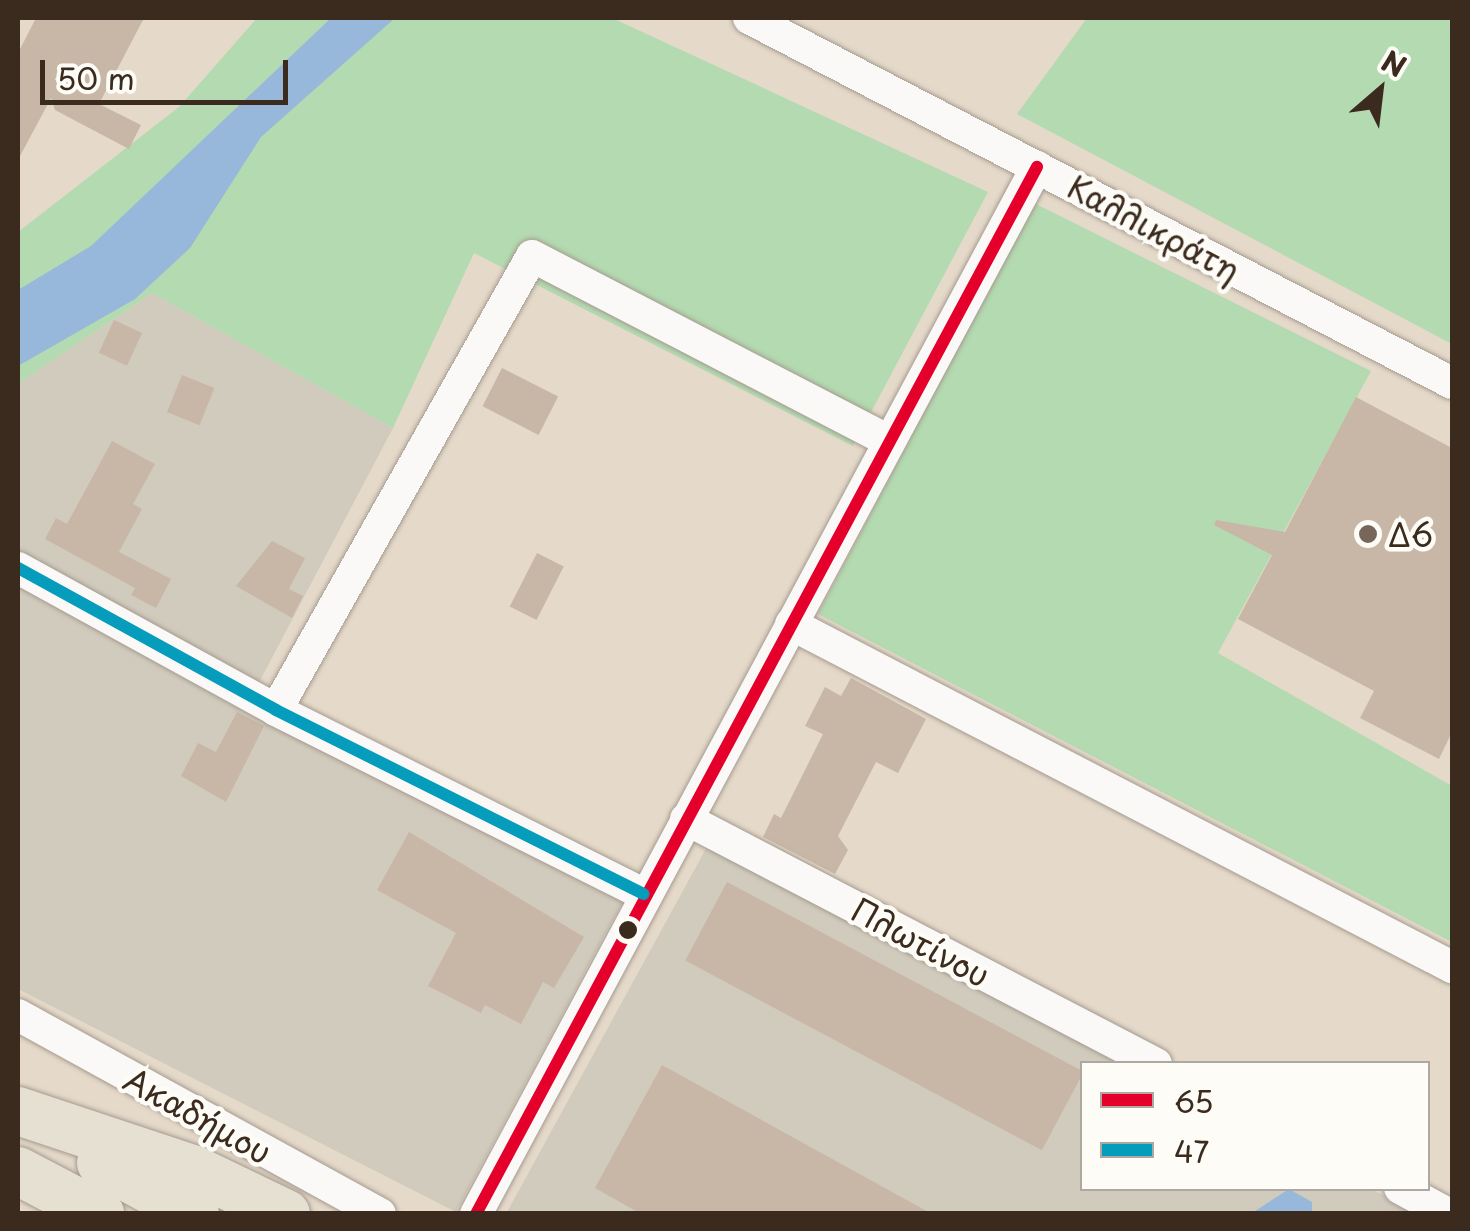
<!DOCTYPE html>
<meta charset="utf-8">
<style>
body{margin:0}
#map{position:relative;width:1470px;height:1231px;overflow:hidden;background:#e5d9c9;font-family:"Playpen Sans",sans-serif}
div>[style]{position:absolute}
.industrial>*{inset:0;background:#d1cbbd}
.green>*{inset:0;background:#b3dab0}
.water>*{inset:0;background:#97b8db}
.building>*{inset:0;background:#c8b7a6;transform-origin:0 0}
.roads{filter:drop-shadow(0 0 2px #a49b90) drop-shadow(0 0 2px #a49b90)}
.minor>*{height:32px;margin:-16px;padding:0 16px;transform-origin:16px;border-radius:16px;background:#fbf9f7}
.highway>*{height:48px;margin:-24px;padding:0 24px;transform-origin:24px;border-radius:24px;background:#e6e0d2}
.bus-1>*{height:12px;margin:-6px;padding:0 6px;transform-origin:6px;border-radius:6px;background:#e4002b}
.bus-2>*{height:12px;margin:-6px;padding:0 6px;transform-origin:6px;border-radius:6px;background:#069cbc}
.dots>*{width:28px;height:28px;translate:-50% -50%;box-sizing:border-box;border:5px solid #fdfcf7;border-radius:50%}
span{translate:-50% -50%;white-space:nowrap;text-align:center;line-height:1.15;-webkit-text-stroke:9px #fdfcf7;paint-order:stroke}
.street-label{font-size:32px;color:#3b2a1e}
.poi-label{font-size:32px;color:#3b2a1e}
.left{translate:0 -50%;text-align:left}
.frame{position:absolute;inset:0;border:20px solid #3b2a1e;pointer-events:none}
.legend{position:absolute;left:1080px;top:1061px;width:350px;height:130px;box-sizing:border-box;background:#fdfcf7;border:2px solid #afa8a0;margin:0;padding:12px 18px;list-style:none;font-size:30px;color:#3b2a1e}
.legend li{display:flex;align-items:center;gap:20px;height:50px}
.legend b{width:50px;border:2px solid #afa8a0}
.north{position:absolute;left:1330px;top:40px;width:100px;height:100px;-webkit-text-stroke:8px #fdfcf7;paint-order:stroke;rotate:28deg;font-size:28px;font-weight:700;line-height:40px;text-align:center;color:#3b2a1e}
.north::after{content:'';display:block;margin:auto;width:35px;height:45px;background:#3b2a1e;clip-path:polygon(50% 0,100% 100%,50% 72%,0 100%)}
.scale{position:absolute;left:40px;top:60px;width:248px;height:45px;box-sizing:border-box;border:5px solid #3b2a1e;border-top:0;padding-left:12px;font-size:30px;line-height:35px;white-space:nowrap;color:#3b2a1e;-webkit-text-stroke:8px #fdfcf7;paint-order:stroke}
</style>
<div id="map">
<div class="industrial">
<i style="clip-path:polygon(152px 293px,393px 428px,244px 711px,624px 899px,456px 1212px,18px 989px,18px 384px)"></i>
<i style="clip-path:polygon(708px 845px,1130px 1063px,1082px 1064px,1082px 1188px,1371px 1189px,1419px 1213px,506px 1214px)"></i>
</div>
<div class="green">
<i style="clip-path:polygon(257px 18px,612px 18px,988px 192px,853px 446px,474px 253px,393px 428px,152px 293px,18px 384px,18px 232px,179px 107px)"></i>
<i style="clip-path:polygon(1087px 18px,1452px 18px,1452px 344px,1017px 114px)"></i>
<i style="clip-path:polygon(1034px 203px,1371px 371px,1218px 653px,1452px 786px,1452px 942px,818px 614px)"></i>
</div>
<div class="water">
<i style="clip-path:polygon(331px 18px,395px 18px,261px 137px,190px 248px,135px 299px,18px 366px,18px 290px,91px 246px)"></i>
<i style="clip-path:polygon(1289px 1189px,1312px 1202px,1312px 1213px,1252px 1213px)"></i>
</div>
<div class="building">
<i style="clip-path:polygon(36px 18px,144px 18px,99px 104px,141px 125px,129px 149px,55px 110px,51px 98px,18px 160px,18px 53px)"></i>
<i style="left:114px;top:320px;width:31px;height:36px;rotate:25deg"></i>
<i style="left:502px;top:368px;width:63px;height:43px;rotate:27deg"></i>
<i style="left:182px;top:375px;width:35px;height:40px;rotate:22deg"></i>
<i style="clip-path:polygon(1356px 397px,1452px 448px,1452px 732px,1439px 759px,1360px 718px,1374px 691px,1238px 619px,1272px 555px,1214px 525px,1216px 520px,1285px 532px)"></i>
<i style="clip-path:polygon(112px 441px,155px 464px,133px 504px,142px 509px,119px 552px,171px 579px,156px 608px,131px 595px,135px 588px,45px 539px,56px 518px,67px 524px)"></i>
<i style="clip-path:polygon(272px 541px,305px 558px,289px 589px,303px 596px,292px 618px,236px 586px)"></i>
<i style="left:537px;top:553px;width:30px;height:60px;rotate:27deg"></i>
<i style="clip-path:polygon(851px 678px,926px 719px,898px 773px,876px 762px,838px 836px,848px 850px,835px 874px,763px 837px,774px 814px,781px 818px,823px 734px,805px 726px,825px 687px,841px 696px)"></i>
<i style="clip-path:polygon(237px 712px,264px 726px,226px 802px,181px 776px,198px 743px,216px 752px)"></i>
<i style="clip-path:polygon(409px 832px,584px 937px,554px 988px,543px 982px,521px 1024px,485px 1005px,481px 1013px,428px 986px,456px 933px,377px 890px)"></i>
<i style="left:727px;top:882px;width:404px;height:89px;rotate:28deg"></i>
<i style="clip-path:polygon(662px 1065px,932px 1214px,641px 1214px,595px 1188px)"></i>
</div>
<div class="roads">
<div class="minor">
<i style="left:749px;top:18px;width:792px;rotate:27.44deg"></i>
<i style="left:18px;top:568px;width:294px;rotate:28.8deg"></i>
<i style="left:276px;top:710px;width:411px;rotate:26.6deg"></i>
<i style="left:791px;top:624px;width:745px;rotate:27.43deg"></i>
<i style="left:276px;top:710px;width:521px;rotate:-60.58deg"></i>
<i style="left:532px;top:256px;width:402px;rotate:27.4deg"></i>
<i style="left:686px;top:819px;width:530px;rotate:27.53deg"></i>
<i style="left:18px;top:1015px;width:413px;rotate:28.8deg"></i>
<i style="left:1400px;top:1188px;width:55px;rotate:28.4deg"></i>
<i style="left:476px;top:1214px;width:1188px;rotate:-61.82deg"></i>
</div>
<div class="highway">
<i style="left:18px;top:1111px;width:187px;rotate:18.4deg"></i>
<i style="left:195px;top:1170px;width:101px;rotate:25.8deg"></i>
<i style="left:101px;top:1163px;width:107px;rotate:28.5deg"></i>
<i style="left:18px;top:1171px;width:93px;rotate:27.7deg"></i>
</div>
</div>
<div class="bus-1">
<i style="left:476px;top:1214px;width:1188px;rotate:-61.82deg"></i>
</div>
<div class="bus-2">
<i style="left:18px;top:568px;width:294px;rotate:28.8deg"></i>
<i style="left:276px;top:710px;width:411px;rotate:26.6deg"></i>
</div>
<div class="dots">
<i style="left:1368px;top:534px;background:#76675a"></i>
<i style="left:628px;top:930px;background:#3b2a1e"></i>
</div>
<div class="street-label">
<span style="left:1154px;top:228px;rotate:28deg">Καλλικράτη</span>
<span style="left:921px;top:942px;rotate:28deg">Πλωτίνου</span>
<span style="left:198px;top:1115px;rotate:29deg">Ακαδήμου</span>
</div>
<div class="poi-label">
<span class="left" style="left:1388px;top:534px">Δ6</span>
</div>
<div class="frame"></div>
<ul class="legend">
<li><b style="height:12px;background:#e4002b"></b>65</li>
<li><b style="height:12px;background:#069cbc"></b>47</li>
</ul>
<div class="north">N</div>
<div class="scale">50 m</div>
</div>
